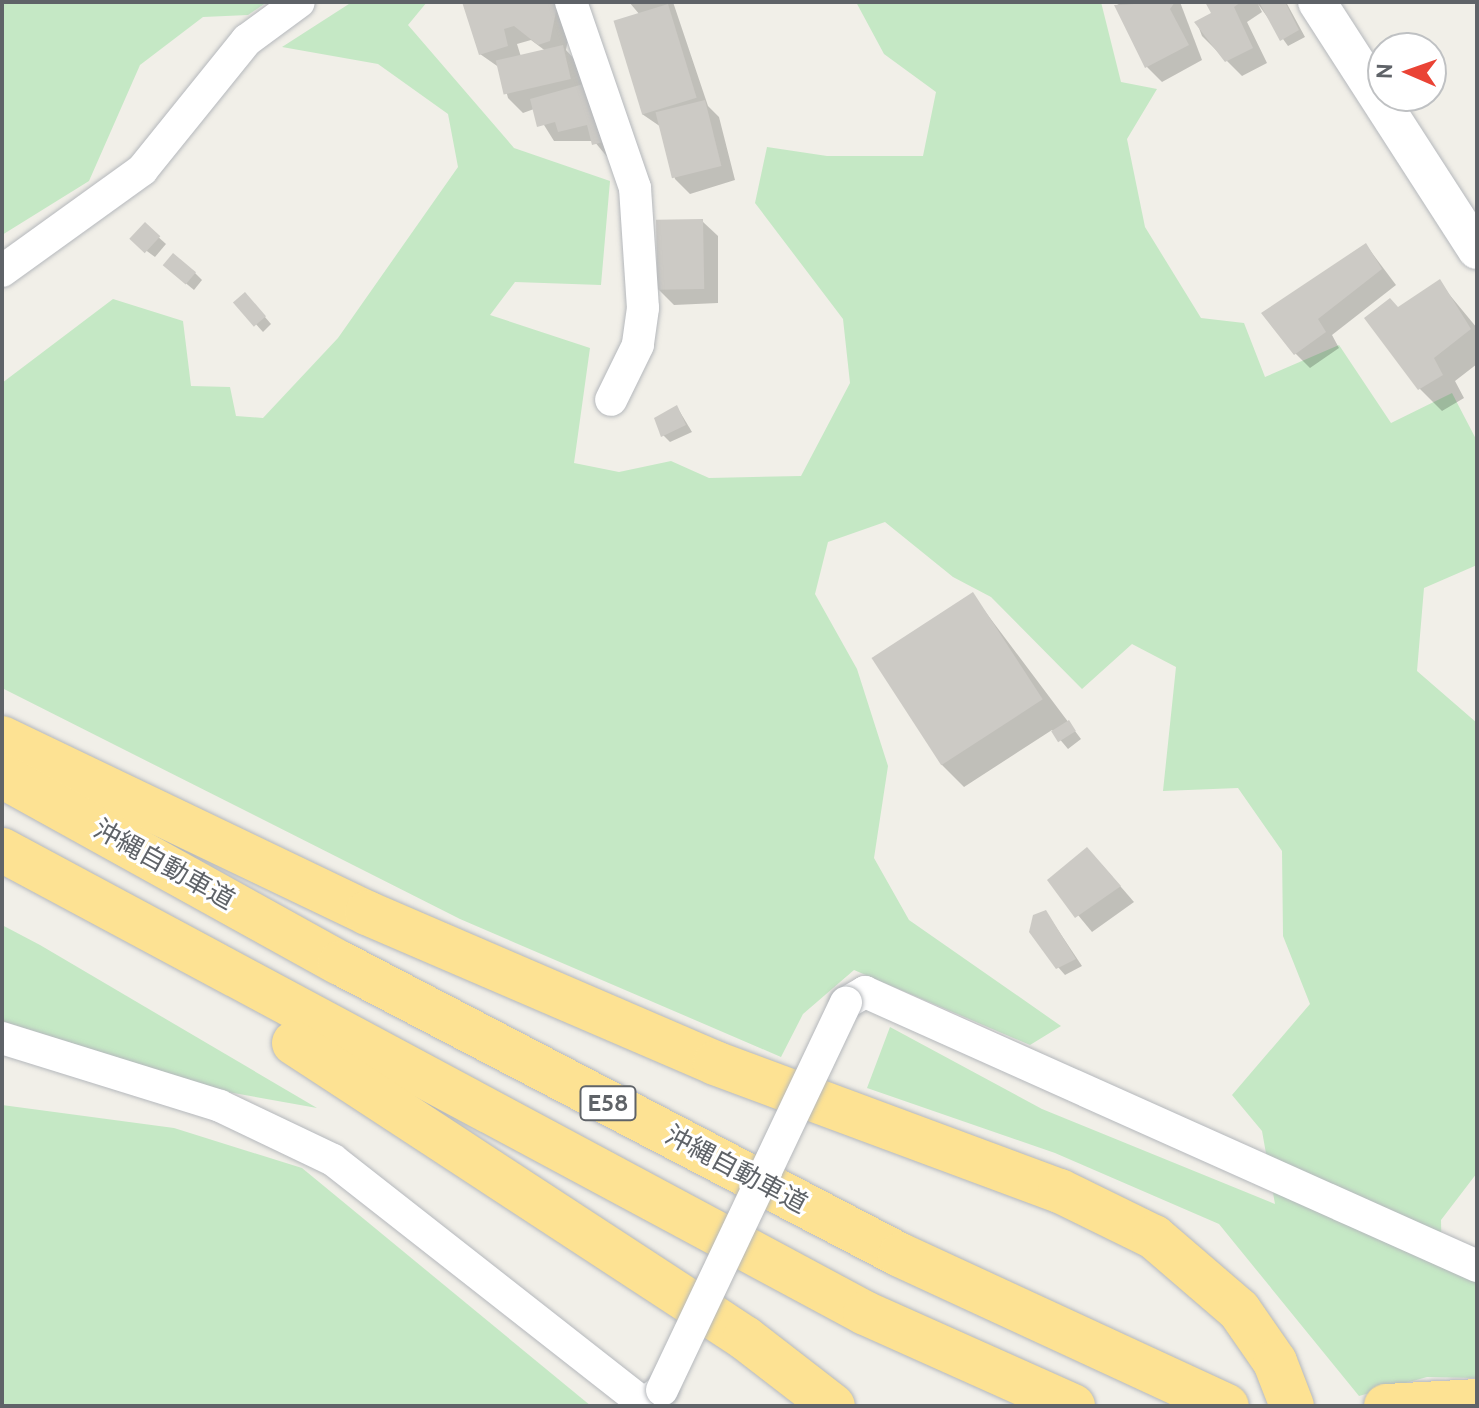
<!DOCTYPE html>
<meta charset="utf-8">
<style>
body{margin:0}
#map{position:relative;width:1479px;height:1408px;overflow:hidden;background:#f1efe8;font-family:Cabin,"Noto Sans JP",sans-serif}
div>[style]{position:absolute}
.green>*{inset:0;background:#c5e8c5}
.shadow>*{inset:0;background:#0003}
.building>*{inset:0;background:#cccac5;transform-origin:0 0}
.roads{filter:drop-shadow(0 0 2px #b5b8bc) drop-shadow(0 0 2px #b5b8bc)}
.minor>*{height:32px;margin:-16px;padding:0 16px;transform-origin:16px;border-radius:16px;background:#fff}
.tertiary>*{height:38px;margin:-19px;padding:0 19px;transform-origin:19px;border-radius:19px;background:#fff}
.motorway>*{height:44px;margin:-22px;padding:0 22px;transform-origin:22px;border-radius:22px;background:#fde293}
.bridges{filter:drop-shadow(0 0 2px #b5b8bc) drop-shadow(0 0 2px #b5b8bc)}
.minor-bridge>*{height:32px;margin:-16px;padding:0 16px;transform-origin:16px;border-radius:16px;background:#fff}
span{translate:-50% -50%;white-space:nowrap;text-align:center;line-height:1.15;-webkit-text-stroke:6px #fff;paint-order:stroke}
.shield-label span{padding:2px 6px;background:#fff;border:2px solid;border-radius:6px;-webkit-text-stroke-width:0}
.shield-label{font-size:24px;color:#5f6368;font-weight:700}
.street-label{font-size:26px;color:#5f6368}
.frame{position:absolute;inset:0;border:4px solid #5f6368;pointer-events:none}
.north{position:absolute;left:1367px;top:32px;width:80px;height:80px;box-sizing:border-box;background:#fff;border:2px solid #bfc1c3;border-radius:50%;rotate:272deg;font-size:22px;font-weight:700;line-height:32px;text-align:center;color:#5f6368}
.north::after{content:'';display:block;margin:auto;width:28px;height:36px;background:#ea4335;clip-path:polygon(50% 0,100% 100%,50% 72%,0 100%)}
</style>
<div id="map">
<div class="green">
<i style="clip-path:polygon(2px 2px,267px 2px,248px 15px,203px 17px,140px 65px,89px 181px,2px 235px)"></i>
<i style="clip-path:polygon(352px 2px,427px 2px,408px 25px,514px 148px,610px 181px,601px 285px,515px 282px,490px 315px,590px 348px,574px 463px,619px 472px,671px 461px,709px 478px,801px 476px,850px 383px,843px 319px,755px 203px,767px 147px,827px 156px,923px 156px,936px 92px,884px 54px,856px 2px,1101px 2px,1121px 82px,1157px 89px,1127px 139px,1145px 227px,1201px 318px,1244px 323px,1265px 377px,1339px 345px,1391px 423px,1452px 393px,1477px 441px,1477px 565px,1424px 588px,1417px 671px,1477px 723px,1477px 1173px,1441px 1220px,1442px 1262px,1477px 1280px,1477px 1378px,1427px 1377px,1359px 1396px,1219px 1224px,1055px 1153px,867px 1088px,890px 1027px,1042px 1109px,1275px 1204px,1262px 1131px,1232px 1095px,1310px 1004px,1283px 936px,1282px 851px,1238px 788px,1163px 791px,1176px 667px,1132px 644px,1082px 689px,991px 597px,953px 577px,885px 522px,828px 542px,815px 594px,857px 669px,888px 766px,874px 858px,909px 920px,1061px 1026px,1030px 1045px,854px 970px,803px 1014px,781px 1057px,460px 919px,2px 688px,2px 383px,113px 299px,183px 321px,191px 386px,230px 387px,236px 416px,263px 418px,338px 338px,458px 167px,448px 114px,378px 64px,282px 47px)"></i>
<i style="clip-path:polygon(2px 925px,40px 945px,317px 1108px,222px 1091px,2px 1021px)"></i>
<i style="clip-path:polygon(2px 1105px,174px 1128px,302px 1168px,591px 1406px,2px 1406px)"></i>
</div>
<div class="shadow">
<i style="clip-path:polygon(evenodd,464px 2px,549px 2px,572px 19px,566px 50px,577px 62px,609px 159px,594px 141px,554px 141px,534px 109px,523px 113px,508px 98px,500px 68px,480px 54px,464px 2px,531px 40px,547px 52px,522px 60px,517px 44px,531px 40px)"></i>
<i style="clip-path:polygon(629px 2px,673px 2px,708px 106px,719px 117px,735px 180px,690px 194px,675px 179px,661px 127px,642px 114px,640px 15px)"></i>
<i style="clip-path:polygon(1123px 2px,1180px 2px,1202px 60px,1162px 82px,1147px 67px,1117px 5px)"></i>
<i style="clip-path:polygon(1206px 2px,1286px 2px,1305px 37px,1288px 46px,1258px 4px,1262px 12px,1247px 22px,1267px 63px,1242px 76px,1202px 36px,1197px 23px,1214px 14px)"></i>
<i style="clip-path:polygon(702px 221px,718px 236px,718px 303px,674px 305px,659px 290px)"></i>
<i style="clip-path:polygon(145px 225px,166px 244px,155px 257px,140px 246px)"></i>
<i style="clip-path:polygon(1366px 245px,1396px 285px,1332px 335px,1339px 348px,1310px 368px,1295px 353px)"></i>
<i style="clip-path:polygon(171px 271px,195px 273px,202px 280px,194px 290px)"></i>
<i style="clip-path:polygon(1439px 282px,1477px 328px,1477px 364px,1455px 381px,1464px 398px,1442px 411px,1420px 389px,1398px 309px)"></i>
<i style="clip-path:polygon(236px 302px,252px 302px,271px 324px,263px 332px)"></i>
<i style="clip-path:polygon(677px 407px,692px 432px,670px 442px,663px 435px)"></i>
<i style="clip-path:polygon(972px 594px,1081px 739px,1068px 749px,1052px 730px,964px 787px,941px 764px)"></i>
<i style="clip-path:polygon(1102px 865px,1134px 902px,1092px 932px,1049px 880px)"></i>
<i style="clip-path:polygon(1046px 912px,1082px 966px,1065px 975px,1058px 967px)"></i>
</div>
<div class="building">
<i style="clip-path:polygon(462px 2px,558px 2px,550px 41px,538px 45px,514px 26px,504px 29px,508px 46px,479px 55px)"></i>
<i style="clip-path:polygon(1175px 2px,1170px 9px,1189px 45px,1145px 68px,1114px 5px)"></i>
<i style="clip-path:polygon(1205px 2px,1241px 2px,1234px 7px,1253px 48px,1225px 62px,1194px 22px,1211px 13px)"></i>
<i style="clip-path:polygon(1259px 2px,1285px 2px,1299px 30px,1280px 41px)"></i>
<i style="left:668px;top:4px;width:98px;height:57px;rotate:73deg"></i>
<i style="left:563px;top:45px;width:35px;height:69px;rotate:77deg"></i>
<i style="clip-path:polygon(594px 81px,611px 140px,592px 145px,587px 125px,558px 132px,555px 122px,537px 127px,530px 99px)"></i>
<i style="left:705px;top:100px;width:68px;height:51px;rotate:76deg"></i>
<i style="left:703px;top:219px;width:70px;height:47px;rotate:89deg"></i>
<i style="left:145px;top:222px;width:21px;height:23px;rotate:43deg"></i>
<i style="clip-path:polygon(1366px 243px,1382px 269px,1318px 319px,1326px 332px,1294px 355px,1261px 313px)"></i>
<i style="left:173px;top:253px;width:30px;height:16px;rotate:40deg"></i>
<i style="clip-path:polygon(1440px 279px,1471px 329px,1434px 358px,1443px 375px,1418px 390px,1364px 318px,1390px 298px,1398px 307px)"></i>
<i style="left:245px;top:292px;width:32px;height:16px;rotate:49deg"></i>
<i style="clip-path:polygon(677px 405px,686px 425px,661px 437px,654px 418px)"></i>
<i style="left:973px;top:592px;width:128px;height:121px;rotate:57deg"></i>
<i style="left:1069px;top:720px;width:13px;height:21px;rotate:58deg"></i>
<i style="clip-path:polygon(1087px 847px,1121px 886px,1075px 918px,1047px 880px)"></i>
<i style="clip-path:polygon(1046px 910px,1076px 959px,1056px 969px,1029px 932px,1033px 915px)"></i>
</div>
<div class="roads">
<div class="minor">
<i style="left:571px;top:2px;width:197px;rotate:71deg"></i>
<i style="left:635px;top:188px;width:120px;rotate:86.2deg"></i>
<i style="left:643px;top:308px;width:37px;rotate:98deg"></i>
<i style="left:638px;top:345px;width:61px;rotate:116.1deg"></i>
<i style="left:2px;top:271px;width:173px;rotate:-35.8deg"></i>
<i style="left:142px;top:170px;width:167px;rotate:-51.1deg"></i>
<i style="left:247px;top:40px;width:64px;rotate:-36.2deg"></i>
<i style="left:846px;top:1003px;width:22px;rotate:-30deg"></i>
<i style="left:865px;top:992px;width:671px;rotate:24.12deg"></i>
<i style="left:2px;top:1038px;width:228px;rotate:17.3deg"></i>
<i style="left:220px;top:1106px;width:125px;rotate:25.5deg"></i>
<i style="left:333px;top:1160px;width:395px;rotate:38.1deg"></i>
<i style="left:644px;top:1404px;width:23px;rotate:-38deg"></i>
</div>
<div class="tertiary">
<i style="left:1317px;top:2px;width:295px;rotate:57.2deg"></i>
</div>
<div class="motorway">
<i style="left:2px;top:738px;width:405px;rotate:25.6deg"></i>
<i style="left:367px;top:913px;width:379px;rotate:23.3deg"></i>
<i style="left:715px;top:1063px;width:368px;rotate:20.4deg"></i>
<i style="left:1060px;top:1191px;width:105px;rotate:26.1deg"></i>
<i style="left:1154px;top:1237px;width:112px;rotate:40.7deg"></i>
<i style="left:1239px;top:1310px;width:63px;rotate:55.3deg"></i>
<i style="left:1275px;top:1362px;width:47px;rotate:68.9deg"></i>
<i style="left:2px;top:776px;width:386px;rotate:29deg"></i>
<i style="left:340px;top:963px;width:632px;rotate:27.54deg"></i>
<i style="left:900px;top:1255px;width:360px;rotate:24.8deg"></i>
<i style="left:2px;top:850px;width:979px;rotate:28.21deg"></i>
<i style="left:865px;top:1313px;width:228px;rotate:24.1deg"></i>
<i style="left:294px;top:1043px;width:539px;rotate:33.19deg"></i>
<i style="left:745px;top:1338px;width:111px;rotate:37.7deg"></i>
<i style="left:1386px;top:1406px;width:91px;rotate:-3.1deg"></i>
</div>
</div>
<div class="bridges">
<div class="minor-bridge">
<i style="left:662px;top:1390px;width:429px;rotate:-64.6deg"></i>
</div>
</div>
<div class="shield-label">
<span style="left:608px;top:1103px">E58</span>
</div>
<div class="street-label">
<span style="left:164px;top:865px;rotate:29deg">沖縄自動車道</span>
<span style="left:736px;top:1170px;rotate:28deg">沖縄自動車道</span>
</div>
<div class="frame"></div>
<div class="north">N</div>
</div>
